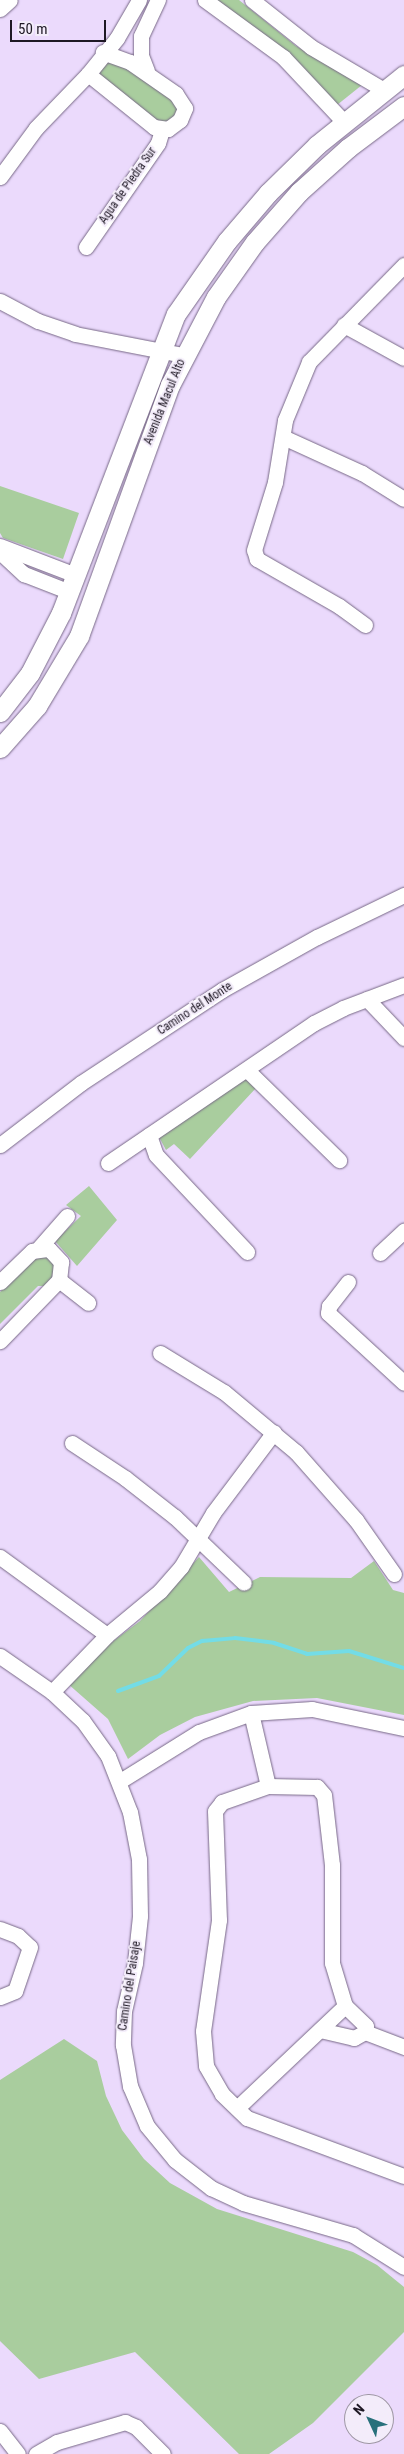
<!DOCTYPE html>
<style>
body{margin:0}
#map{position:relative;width:404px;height:2454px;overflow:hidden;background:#ebdafc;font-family:"Roboto Condensed",sans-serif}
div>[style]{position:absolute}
.green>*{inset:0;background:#a9cd9e}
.stream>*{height:4px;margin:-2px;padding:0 2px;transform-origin:2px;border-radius:2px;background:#73dce6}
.roads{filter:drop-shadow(0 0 1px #776886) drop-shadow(0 0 1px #776886)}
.minor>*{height:15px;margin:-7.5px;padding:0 7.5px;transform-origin:7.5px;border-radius:7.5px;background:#fff}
.tertiary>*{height:19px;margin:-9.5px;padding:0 9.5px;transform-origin:9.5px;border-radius:9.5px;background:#fff}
span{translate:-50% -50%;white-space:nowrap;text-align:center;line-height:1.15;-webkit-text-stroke:4px #f3ecfa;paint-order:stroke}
.street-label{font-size:12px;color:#1e1824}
.north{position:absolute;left:344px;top:2394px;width:50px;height:50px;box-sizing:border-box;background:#f3ecfa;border:1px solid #9e97a4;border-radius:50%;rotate:313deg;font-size:14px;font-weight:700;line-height:20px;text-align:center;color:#1e1824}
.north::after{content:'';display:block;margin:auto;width:18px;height:22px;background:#28707b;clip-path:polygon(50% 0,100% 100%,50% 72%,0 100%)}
.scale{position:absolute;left:10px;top:20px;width:96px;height:22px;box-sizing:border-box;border:2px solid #1e1824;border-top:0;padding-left:6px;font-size:15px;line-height:18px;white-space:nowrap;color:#1e1824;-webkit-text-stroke:4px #f3ecfa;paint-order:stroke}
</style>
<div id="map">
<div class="green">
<i style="clip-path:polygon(216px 0,239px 0,296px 46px,362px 85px,337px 105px)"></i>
<i style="clip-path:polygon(110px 58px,172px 98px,179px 107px,172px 120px,159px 123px,100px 75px,99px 71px)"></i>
<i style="clip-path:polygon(0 486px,79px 513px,63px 559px,3px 538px,0 533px)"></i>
<i style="clip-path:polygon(246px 1079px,256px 1088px,190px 1159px,174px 1144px,166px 1150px,158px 1135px)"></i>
<i style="clip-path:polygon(89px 1186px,117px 1220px,77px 1266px,55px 1241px,81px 1216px,66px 1205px)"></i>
<i style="clip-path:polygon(50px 1255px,55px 1263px,52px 1278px,46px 1286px,38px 1286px,0 1324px,0 1292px,32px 1260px)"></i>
<i style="clip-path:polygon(199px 1557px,229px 1592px,260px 1577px,351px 1578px,374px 1561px,393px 1590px,404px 1593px,404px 1715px,317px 1698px,253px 1701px,195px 1717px,160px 1735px,128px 1759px,108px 1719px,67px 1683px,92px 1657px,140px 1621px)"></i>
<i style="clip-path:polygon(64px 2039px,97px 2061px,106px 2096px,122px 2130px,144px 2159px,170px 2183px,217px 2209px,353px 2252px,377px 2265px,404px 2287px,404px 2332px,313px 2423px,269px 2454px,239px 2454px,135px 2352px,39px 2379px,0 2341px,0 2080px)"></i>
</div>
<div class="stream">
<i style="left:118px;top:1691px;width:44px;rotate:-20.1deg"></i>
<i style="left:159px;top:1676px;width:40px;rotate:-44deg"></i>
<i style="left:188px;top:1648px;width:16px;rotate:-27deg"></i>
<i style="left:202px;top:1641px;width:33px;rotate:-5deg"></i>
<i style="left:235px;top:1638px;width:39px;rotate:7deg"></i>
<i style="left:274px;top:1643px;width:35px;rotate:18deg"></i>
<i style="left:307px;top:1654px;width:42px;rotate:-4.1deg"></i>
<i style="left:349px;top:1651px;width:58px;rotate:17.2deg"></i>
</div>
<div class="roads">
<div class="minor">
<i style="left:205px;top:0;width:97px;rotate:36.2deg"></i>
<i style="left:283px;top:57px;width:89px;rotate:46.8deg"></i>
<i style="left:252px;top:0;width:75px;rotate:38.5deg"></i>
<i style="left:311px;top:47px;width:85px;rotate:30.5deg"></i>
<i style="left:0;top:9px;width:13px;rotate:-42deg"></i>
<i style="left:147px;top:71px;width:17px;rotate:-111deg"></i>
<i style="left:141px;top:55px;width:19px;rotate:-90deg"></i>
<i style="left:141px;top:36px;width:40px;rotate:-65deg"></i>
<i style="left:88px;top:74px;width:85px;rotate:38.8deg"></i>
<i style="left:154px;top:127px;width:14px;rotate:8deg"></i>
<i style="left:168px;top:129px;width:15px;rotate:-37deg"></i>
<i style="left:180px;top:120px;width:13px;rotate:-67deg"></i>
<i style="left:185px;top:108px;width:17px;rotate:-123deg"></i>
<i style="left:176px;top:94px;width:56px;rotate:-145.2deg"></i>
<i style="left:130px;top:62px;width:29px;rotate:-160deg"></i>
<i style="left:0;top:177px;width:61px;rotate:-53.7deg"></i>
<i style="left:36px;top:128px;width:75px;rotate:-46.1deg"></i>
<i style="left:88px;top:74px;width:46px;rotate:-51.1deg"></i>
<i style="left:117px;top:38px;width:44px;rotate:-59.9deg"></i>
<i style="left:86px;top:247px;width:126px;rotate:-55.3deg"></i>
<i style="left:158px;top:143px;width:14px;rotate:-73deg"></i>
<i style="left:0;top:301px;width:43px;rotate:27.8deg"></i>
<i style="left:38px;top:321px;width:39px;rotate:19deg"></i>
<i style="left:75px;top:334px;width:110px;rotate:11deg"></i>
<i style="left:344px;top:325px;width:68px;rotate:28.8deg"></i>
<i style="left:283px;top:437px;width:87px;rotate:24.5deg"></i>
<i style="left:362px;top:473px;width:49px;rotate:31.8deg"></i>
<i style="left:0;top:546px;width:81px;rotate:20.9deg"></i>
<i style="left:0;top:552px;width:33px;rotate:43deg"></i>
<i style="left:24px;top:574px;width:49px;rotate:21.4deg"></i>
<i style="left:365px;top:625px;width:32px;rotate:-144deg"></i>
<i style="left:339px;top:606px;width:95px;rotate:-150.2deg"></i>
<i style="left:257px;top:559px;width:9px;rotate:-108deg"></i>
<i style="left:254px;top:550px;width:71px;rotate:-72.8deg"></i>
<i style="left:275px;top:482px;width:63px;rotate:-80.8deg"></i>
<i style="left:285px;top:420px;width:63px;rotate:-67.5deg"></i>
<i style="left:309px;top:362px;width:136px;rotate:-45.6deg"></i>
<i style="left:367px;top:999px;width:54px;rotate:46.5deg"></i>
<i style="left:247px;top:1070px;width:129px;rotate:44.4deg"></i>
<i style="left:149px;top:1135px;width:21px;rotate:71deg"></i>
<i style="left:156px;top:1155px;width:133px;rotate:46.8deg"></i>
<i style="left:0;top:1145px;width:102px;rotate:-37.4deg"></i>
<i style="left:81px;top:1083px;width:169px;rotate:-33.4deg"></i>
<i style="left:222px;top:990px;width:109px;rotate:-29.2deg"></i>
<i style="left:317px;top:937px;width:97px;rotate:-25.8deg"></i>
<i style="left:108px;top:1163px;width:249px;rotate:-34.2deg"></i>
<i style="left:314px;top:1023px;width:33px;rotate:-27deg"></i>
<i style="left:343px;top:1008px;width:65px;rotate:-20.7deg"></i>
<i style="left:38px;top:1249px;width:44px;rotate:-48.7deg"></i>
<i style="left:380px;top:1253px;width:33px;rotate:-43deg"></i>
<i style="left:59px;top:1280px;width:37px;rotate:38deg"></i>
<i style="left:0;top:1282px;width:45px;rotate:-44.1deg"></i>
<i style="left:32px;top:1251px;width:17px;rotate:-7deg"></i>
<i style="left:49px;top:1249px;width:18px;rotate:47deg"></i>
<i style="left:61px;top:1262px;width:18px;rotate:96deg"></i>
<i style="left:59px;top:1280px;width:85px;rotate:134deg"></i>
<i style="left:348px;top:1282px;width:31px;rotate:128deg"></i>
<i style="left:329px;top:1306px;width:7px;rotate:98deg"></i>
<i style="left:328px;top:1313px;width:103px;rotate:42.6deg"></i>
<i style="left:160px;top:1353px;width:75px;rotate:31.4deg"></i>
<i style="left:224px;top:1392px;width:94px;rotate:39.8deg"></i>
<i style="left:296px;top:1452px;width:91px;rotate:48.6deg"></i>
<i style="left:356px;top:1520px;width:66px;rotate:54.9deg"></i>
<i style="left:72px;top:1443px;width:64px;rotate:33.4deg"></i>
<i style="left:125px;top:1478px;width:63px;rotate:38deg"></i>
<i style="left:175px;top:1517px;width:95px;rotate:43.7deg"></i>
<i style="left:0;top:1557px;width:132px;rotate:36.1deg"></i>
<i style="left:0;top:1656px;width:63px;rotate:34.7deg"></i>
<i style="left:52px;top:1692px;width:42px;rotate:43.1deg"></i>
<i style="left:83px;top:1721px;width:43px;rotate:54.5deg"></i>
<i style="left:108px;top:1756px;width:60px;rotate:68.6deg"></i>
<i style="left:130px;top:1812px;width:48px;rotate:79.2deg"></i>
<i style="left:139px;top:1859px;width:57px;rotate:89deg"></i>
<i style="left:140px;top:1916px;width:47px;rotate:96.1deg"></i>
<i style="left:135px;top:1963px;width:49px;rotate:102.9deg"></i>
<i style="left:124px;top:2011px;width:34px;rotate:92deg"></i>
<i style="left:123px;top:2045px;width:42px;rotate:80.3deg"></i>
<i style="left:130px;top:2086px;width:43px;rotate:67deg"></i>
<i style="left:147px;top:2126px;width:44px;rotate:50.5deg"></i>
<i style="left:175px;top:2160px;width:46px;rotate:37.9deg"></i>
<i style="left:211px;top:2188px;width:35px;rotate:25deg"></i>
<i style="left:243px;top:2203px;width:115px;rotate:16.2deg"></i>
<i style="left:353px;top:2235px;width:60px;rotate:32.1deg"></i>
<i style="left:52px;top:1692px;width:79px;rotate:-46deg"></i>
<i style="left:107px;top:1635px;width:69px;rotate:-39.7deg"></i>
<i style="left:160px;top:1591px;width:32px;rotate:-49deg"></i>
<i style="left:181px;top:1567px;width:63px;rotate:-59.3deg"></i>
<i style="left:213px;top:1513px;width:101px;rotate:-53deg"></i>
<i style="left:251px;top:1713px;width:75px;rotate:76.9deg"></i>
<i style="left:120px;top:1781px;width:93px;rotate:-31.8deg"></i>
<i style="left:199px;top:1732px;width:55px;rotate:-20.1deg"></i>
<i style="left:251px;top:1713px;width:61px;rotate:-3.8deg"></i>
<i style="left:312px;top:1709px;width:94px;rotate:11.7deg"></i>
<i style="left:0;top:1929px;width:19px;rotate:21deg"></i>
<i style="left:18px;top:1936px;width:16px;rotate:43deg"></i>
<i style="left:30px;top:1947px;width:46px;rotate:108.8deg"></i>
<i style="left:15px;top:1991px;width:16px;rotate:158deg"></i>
<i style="left:320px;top:2030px;width:35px;rotate:13deg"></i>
<i style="left:354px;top:2038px;width:13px;rotate:-29deg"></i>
<i style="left:365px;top:2032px;width:6px;rotate:-81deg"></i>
<i style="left:366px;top:2026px;width:29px;rotate:-136deg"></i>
<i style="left:345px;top:2006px;width:45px;rotate:-106.8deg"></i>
<i style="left:332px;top:1963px;width:98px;rotate:-90deg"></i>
<i style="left:332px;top:1865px;width:70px;rotate:-96.5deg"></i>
<i style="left:324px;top:1795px;width:11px;rotate:-131deg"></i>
<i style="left:317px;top:1787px;width:49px;rotate:-178.8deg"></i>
<i style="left:268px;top:1786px;width:49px;rotate:160.8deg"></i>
<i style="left:222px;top:1802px;width:11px;rotate:128deg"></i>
<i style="left:215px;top:1811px;width:109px;rotate:87.9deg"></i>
<i style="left:219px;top:1920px;width:112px;rotate:98.2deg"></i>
<i style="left:203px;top:2031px;width:35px;rotate:85deg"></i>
<i style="left:206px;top:2066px;width:32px;rotate:60deg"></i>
<i style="left:222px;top:2094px;width:35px;rotate:44deg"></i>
<i style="left:247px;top:2118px;width:167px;rotate:20.3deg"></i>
<i style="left:365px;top:2032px;width:42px;rotate:21deg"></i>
<i style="left:237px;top:2108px;width:149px;rotate:-43.4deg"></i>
<i style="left:0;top:2431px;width:29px;rotate:52deg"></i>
<i style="left:36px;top:2454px;width:24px;rotate:-30deg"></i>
<i style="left:57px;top:2442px;width:71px;rotate:-16.4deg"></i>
<i style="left:125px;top:2422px;width:12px;rotate:24deg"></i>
<i style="left:136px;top:2427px;width:38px;rotate:45deg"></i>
</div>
<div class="tertiary">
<i style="left:0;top:712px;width:49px;rotate:-52.4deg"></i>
<i style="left:30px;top:673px;width:68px;rotate:-62.7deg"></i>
<i style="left:61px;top:613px;width:320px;rotate:-69deg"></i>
<i style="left:176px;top:314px;width:89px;rotate:-55.1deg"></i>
<i style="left:227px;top:241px;width:63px;rotate:-49.5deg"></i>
<i style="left:268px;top:193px;width:69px;rotate:-44.4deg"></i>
<i style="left:317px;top:145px;width:112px;rotate:-38.8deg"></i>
<i style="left:0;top:748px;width:56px;rotate:-48.6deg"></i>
<i style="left:37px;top:706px;width:82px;rotate:-59deg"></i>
<i style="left:79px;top:636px;width:267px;rotate:-70.1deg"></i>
<i style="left:170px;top:385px;width:99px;rotate:-62.4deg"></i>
<i style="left:216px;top:297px;width:67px;rotate:-54.7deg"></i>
<i style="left:255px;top:242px;width:67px;rotate:-48.7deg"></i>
<i style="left:299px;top:192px;width:66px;rotate:-41.9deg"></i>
<i style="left:348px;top:148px;width:70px;rotate:-36.9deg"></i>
</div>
</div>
<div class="street-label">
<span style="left:128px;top:186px;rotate:-55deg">Agua de Piedra Sur</span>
<span style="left:165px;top:402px;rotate:-68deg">Avenida Macul Alto</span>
<span style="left:195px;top:1009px;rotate:-33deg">Camino del Monte</span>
<span style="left:130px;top:1986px;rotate:-81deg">Camino del Paisaje</span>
</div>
<div class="north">N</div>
<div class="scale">50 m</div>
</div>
